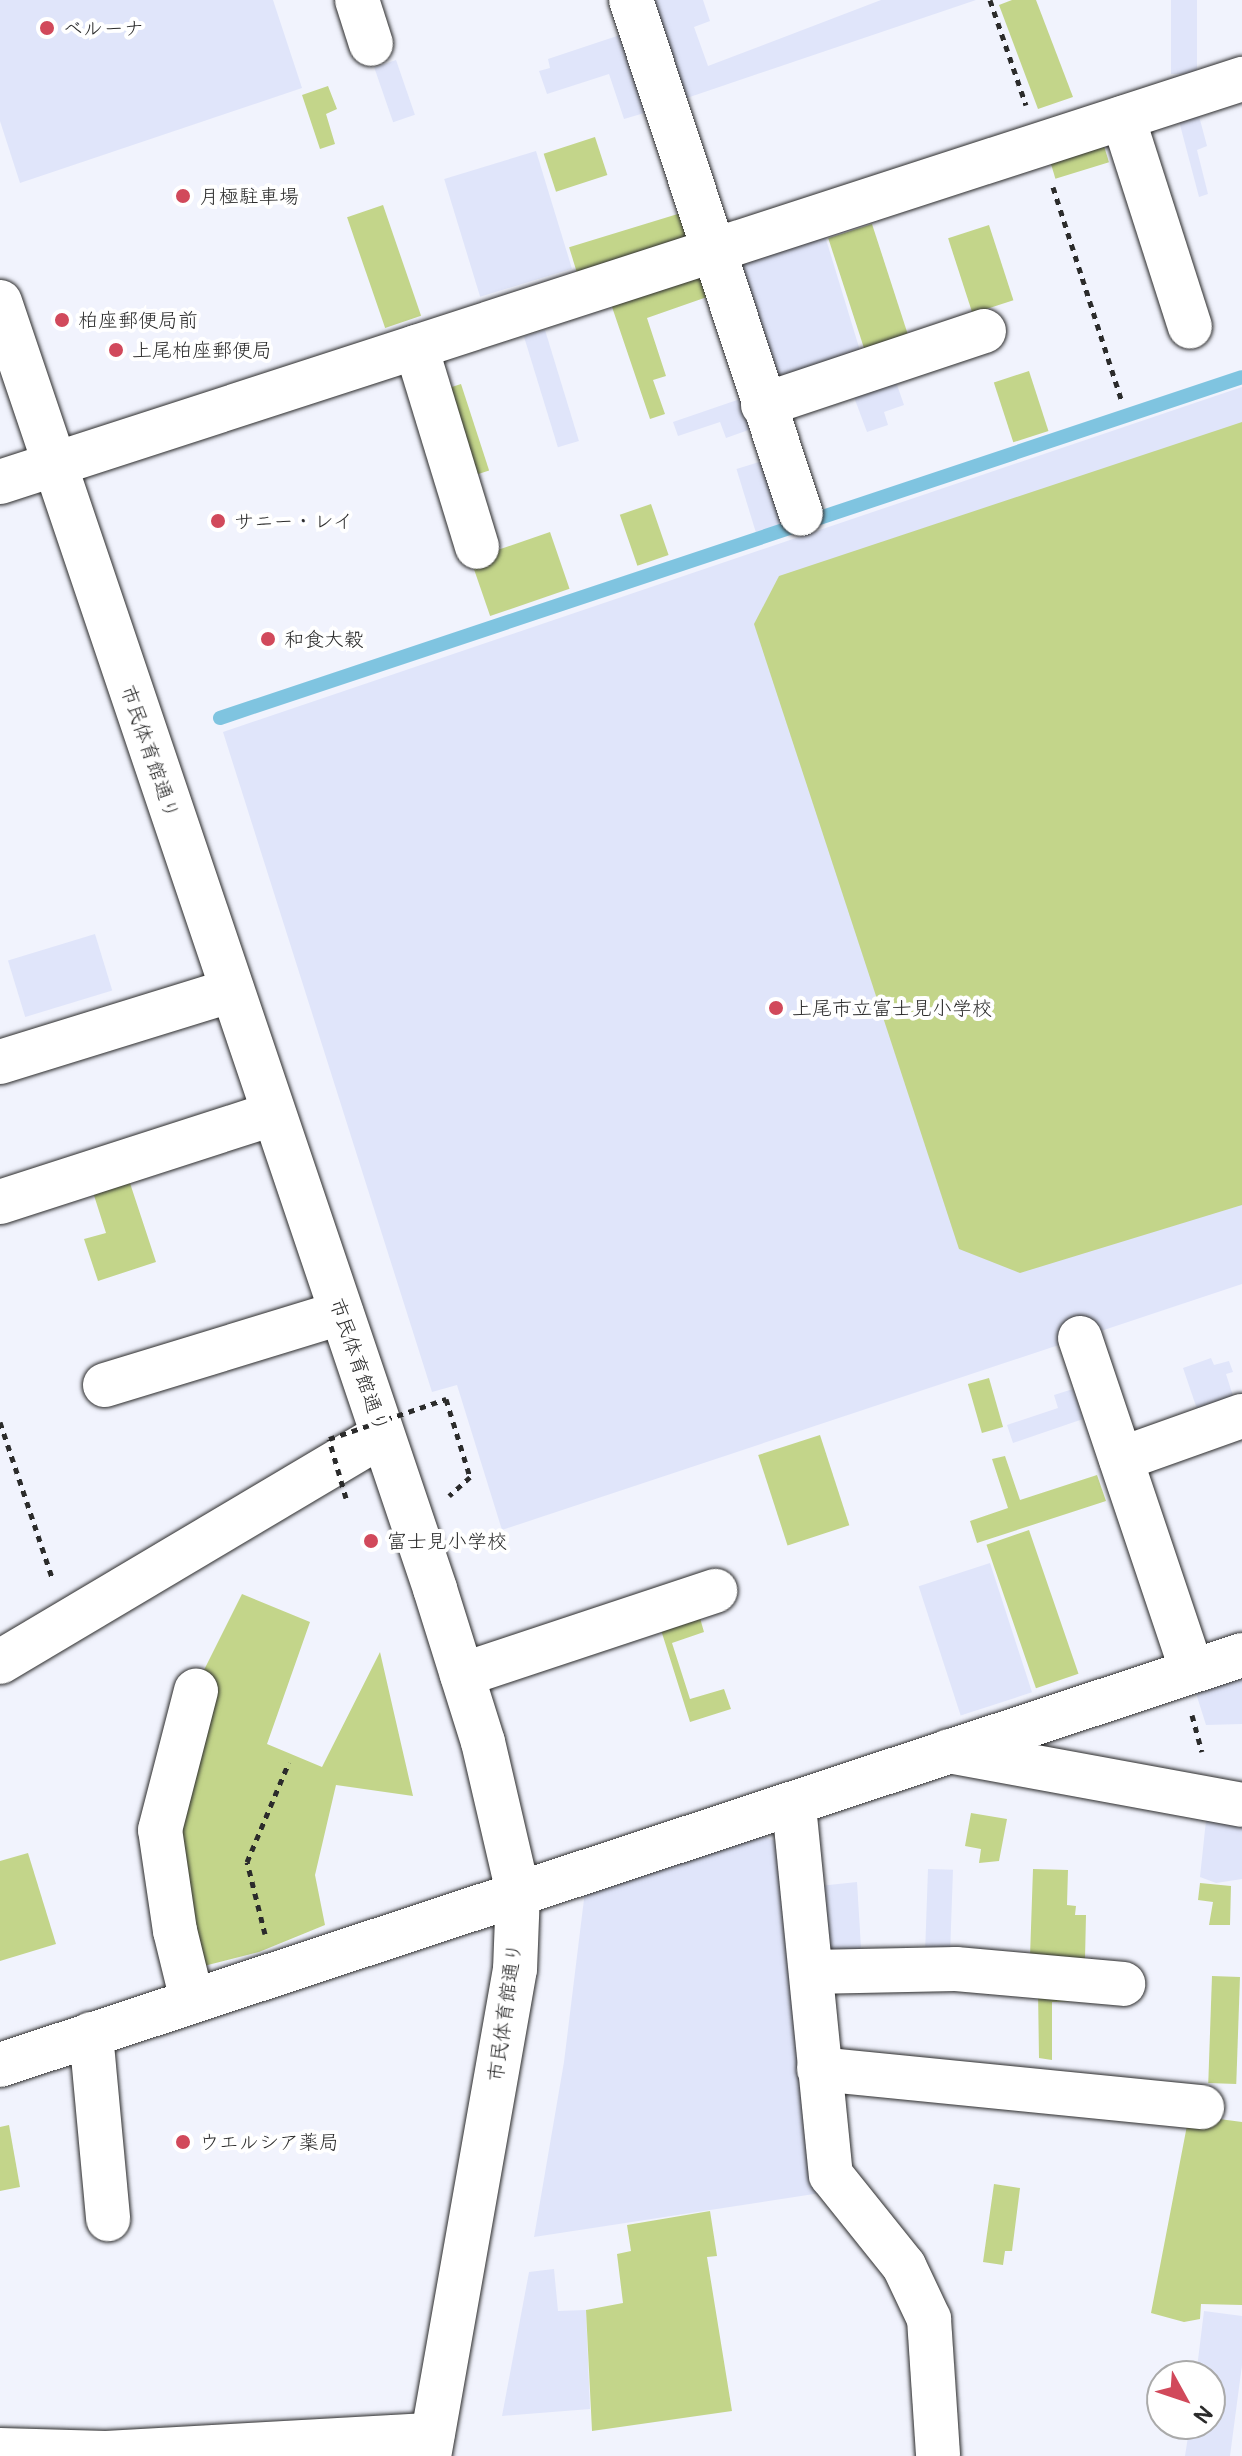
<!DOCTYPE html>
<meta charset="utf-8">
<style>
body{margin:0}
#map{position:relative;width:1242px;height:2456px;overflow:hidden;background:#f1f3fd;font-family:Pangolin,"Klee One",sans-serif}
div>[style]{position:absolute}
.built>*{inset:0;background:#e0e5fa;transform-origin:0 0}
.green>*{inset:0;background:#c3d58a;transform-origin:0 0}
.stream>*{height:14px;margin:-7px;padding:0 7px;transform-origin:7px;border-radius:7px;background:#7fc4e0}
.path>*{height:5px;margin-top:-2.5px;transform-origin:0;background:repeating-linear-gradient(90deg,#2b2b2b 0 6px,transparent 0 12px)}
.roads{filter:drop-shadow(0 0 2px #2b2b2b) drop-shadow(0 0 2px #2b2b2b)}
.minor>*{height:44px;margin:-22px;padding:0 22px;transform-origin:22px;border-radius:22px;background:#fff}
.path-bridge>*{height:5px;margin-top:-2.5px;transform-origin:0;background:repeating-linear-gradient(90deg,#2b2b2b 0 6px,transparent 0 12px)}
.dots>*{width:22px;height:22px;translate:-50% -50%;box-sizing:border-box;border:4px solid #fff;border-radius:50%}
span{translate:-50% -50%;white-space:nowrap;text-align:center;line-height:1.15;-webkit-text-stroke:8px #fff;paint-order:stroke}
.poi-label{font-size:20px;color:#2b2b2b}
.left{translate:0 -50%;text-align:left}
.street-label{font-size:20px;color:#2b2b2b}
.north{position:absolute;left:1146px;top:2360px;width:80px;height:80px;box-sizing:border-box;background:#fff;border:2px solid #aaa;border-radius:50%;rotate:130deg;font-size:22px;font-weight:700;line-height:32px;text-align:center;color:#2b2b2b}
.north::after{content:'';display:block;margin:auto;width:28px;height:36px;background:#d1495b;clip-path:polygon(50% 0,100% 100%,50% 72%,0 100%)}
</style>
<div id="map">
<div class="built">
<i style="clip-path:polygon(0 0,273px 0,302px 88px,20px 183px,0 121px)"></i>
<i style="clip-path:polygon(648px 0,703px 0,710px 21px,694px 27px,708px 66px,881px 0,976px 0,681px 100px)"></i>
<i style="left:1171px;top:0;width:26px;height:74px"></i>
<i style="clip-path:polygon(626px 33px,651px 111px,624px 119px,609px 74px,547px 94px,539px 71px,550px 68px,548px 59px)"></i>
<i style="left:396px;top:60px;width:58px;height:23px;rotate:71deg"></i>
<i style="clip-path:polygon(1199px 116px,1207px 146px,1197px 150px,1208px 194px,1199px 197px,1179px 121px)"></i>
<i style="left:536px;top:151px;width:123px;height:96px;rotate:73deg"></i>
<i style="left:825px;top:236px;width:122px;height:90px;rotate:73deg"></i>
<i style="left:545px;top:330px;width:116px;height:22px;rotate:73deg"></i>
<i style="clip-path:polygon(893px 373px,904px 405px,884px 412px,888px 425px,867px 432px,851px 389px)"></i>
<i style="clip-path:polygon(1242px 387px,1242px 1284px,502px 1530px,457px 1385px,432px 1392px,223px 732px)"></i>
<i style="clip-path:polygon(743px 398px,754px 428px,726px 438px,720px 422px,678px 436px,673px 422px)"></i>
<i style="left:769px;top:459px;width:66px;height:34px;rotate:73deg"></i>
<i style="left:95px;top:934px;width:59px;height:91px;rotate:73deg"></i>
<i style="clip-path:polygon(1211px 1358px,1214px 1365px,1229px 1361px,1233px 1372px,1226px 1374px,1234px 1399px,1198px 1412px,1183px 1368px)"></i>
<i style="clip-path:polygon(1073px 1389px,1083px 1419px,1013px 1443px,1007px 1425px,1058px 1408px,1054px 1395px)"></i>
<i style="left:990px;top:1563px;width:136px;height:75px;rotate:72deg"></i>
<i style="clip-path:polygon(1242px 1677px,1242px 1724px,1206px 1725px,1195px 1690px)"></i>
<i style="clip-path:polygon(1207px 1811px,1242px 1818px,1242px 1879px,1216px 1883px,1200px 1877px)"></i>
<i style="clip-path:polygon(763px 1836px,780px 1843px,827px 2192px,534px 2237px,564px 2062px,585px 1891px)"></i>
<i style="left:928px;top:1869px;width:25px;height:87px;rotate:2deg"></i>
<i style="clip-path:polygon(857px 1882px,861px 1948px,836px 1956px,828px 1953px,819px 1886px)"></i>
<i style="clip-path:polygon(554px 2269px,558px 2311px,586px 2310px,590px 2409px,502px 2416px,529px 2272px)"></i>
<i style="clip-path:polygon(1204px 2311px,1242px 2316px,1242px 2365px,1230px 2456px,1185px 2456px,1190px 2424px,1210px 2424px,1210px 2376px,1196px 2376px)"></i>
</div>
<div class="green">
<i style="clip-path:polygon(1012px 0,1036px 0,1073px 97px,1038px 109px,999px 5px)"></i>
<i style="clip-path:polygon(328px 86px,337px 109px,326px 114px,335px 144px,320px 149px,302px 95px)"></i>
<i style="left:595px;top:137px;width:40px;height:54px;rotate:72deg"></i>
<i style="left:1104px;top:146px;width:17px;height:56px;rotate:73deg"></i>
<i style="left:383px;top:205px;width:117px;height:38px;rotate:71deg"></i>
<i style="left:681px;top:213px;width:31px;height:117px;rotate:73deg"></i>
<i style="left:872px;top:224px;width:120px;height:46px;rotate:72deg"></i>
<i style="left:989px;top:225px;width:79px;height:43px;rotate:72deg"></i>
<i style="clip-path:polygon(699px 273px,707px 297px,647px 318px,666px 376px,653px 380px,665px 414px,650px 419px,611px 304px)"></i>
<i style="left:1029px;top:371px;width:63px;height:37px;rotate:72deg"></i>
<i style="left:461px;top:384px;width:91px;height:21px;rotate:72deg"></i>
<i style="clip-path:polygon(1242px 422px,1242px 1205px,1020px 1273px,959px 1249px,754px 624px,779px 576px)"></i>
<i style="left:651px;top:504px;width:54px;height:33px;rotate:71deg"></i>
<i style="left:550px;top:532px;width:60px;height:84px;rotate:71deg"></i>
<i style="clip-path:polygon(127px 1174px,156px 1262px,98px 1281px,84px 1239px,106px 1233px,91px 1186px)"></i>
<i style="left:989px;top:1378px;width:51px;height:22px;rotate:74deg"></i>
<i style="left:820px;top:1435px;width:95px;height:65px;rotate:72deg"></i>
<i style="clip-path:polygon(1005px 1456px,1020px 1500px,1097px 1475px,1106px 1501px,977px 1543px,970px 1521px,1008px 1508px,992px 1459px)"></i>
<i style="left:1029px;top:1530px;width:152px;height:45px;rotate:71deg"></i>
<i style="clip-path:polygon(242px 1594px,310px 1622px,267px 1744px,322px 1767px,380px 1652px,413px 1796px,336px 1785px,315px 1875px,325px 1925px,259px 1952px,196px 1968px,173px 1818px,200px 1678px)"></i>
<i style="clip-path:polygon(700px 1618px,704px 1632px,672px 1643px,690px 1699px,724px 1689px,731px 1709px,690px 1722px,661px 1630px)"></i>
<i style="clip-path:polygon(971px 1813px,1007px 1819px,999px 1861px,979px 1863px,981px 1849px,965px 1846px)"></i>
<i style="clip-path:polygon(28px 1853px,56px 1944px,0 1961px,0 1861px)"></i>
<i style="clip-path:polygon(1033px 1869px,1068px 1870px,1067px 1905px,1076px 1906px,1075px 1915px,1086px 1915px,1085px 1959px,1030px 1957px)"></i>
<i style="clip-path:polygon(1200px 1883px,1231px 1886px,1230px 1925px,1209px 1925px,1213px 1902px,1198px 1900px)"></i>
<i style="left:1212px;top:1976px;width:28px;height:107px;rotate:2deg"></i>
<i style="clip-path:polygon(1038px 1990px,1094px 2000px,1052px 2002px,1052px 2060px,1039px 2058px)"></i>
<i style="clip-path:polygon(1189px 2115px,1242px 2122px,1242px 2305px,1201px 2304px,1200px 2319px,1184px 2322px,1151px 2313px)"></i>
<i style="clip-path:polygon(9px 2125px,20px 2187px,0 2191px,0 2127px)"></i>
<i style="clip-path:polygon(994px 2184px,1020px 2188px,1012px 2251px,1005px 2251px,1003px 2265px,983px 2262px)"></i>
<i style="clip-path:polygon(710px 2211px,717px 2256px,707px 2257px,732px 2411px,592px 2431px,586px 2310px,623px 2303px,617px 2254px,631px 2251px,627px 2225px)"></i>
</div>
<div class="stream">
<i style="left:220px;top:718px;width:1077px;rotate:-18.45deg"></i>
</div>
<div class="path">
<i style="left:990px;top:0;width:111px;rotate:71.1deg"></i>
<i style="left:1053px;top:187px;width:223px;rotate:72.2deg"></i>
<i style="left:446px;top:1399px;width:82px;rotate:72.9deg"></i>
<i style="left:470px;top:1477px;width:28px;rotate:138deg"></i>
<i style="left:0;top:1422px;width:167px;rotate:71.5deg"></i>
<i style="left:1192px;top:1715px;width:38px;rotate:75deg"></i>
<i style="left:265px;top:1934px;width:74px;rotate:-104deg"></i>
<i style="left:247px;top:1862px;width:108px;rotate:-67.2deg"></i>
</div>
<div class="roads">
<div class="minor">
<i style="left:357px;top:0;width:46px;rotate:72.3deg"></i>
<i style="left:631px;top:0;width:541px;rotate:71.7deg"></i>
<i style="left:1123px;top:118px;width:219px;rotate:72.2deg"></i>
<i style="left:0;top:302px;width:1359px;rotate:71.32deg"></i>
<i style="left:435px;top:1589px;width:160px;rotate:72.6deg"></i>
<i style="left:483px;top:1742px;width:154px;rotate:76.9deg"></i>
<i style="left:518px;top:1892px;width:77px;rotate:92.2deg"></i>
<i style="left:515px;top:1969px;width:495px;rotate:100deg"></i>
<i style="left:416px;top:347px;width:209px;rotate:73deg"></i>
<i style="left:763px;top:405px;width:233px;rotate:-18.5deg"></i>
<i style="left:0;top:482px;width:1306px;rotate:-17.98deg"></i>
<i style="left:0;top:1062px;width:243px;rotate:-17.2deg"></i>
<i style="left:0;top:1202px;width:287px;rotate:-17.9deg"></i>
<i style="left:1080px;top:1338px;width:351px;rotate:71.4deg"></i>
<i style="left:105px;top:1385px;width:247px;rotate:-17deg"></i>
<i style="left:1121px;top:1459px;width:128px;rotate:-19.6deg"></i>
<i style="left:0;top:1662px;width:444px;rotate:-30.7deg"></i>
<i style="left:462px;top:1675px;width:267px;rotate:-18.4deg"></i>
<i style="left:949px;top:1751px;width:298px;rotate:10.4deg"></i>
<i style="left:794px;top:1806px;width:371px;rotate:84.3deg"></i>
<i style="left:831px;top:2175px;width:117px;rotate:51.3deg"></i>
<i style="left:904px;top:2266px;width:59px;rotate:64.7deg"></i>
<i style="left:929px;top:2319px;width:137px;rotate:86.2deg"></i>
<i style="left:811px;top:1972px;width:145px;rotate:-1.2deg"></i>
<i style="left:956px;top:1969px;width:168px;rotate:5.1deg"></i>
<i style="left:192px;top:2000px;width:71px;rotate:-103.8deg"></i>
<i style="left:175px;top:1931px;width:102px;rotate:-98.4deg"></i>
<i style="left:160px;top:1830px;width:144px;rotate:-75.5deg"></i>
<i style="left:91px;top:2034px;width:186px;rotate:84.7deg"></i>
<i style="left:0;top:2065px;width:1308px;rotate:-18.27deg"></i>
<i style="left:819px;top:2069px;width:385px;rotate:5.7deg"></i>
<i style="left:0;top:2450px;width:106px;rotate:1.6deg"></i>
<i style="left:106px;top:2453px;width:327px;rotate:-3.2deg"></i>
</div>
</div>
<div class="path-bridge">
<i style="left:346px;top:1498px;width:61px;rotate:-106.1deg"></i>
<i style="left:329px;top:1439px;width:124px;rotate:-18.9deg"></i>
</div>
<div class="dots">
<i style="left:47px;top:28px;background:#d1495b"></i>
<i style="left:183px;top:196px;background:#d1495b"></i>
<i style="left:62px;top:320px;background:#d1495b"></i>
<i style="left:116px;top:350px;background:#d1495b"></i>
<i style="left:218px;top:521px;background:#d1495b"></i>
<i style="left:268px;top:639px;background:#d1495b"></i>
<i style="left:776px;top:1008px;background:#d1495b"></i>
<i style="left:371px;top:1541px;background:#d1495b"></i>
<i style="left:183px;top:2142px;background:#d1495b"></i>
</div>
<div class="poi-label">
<span class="left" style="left:63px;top:28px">ベルーナ</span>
<span class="left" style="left:199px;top:196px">月極駐車場</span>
<span class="left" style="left:78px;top:320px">柏座郵便局前</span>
<span class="left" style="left:132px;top:350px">上尾柏座郵便局</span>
<span class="left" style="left:234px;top:521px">サニー・レイ</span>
<span class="left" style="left:284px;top:639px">和食大穀</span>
<span class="left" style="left:792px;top:1008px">上尾市立富士見小学校</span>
<span class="left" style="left:387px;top:1541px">富士見小学校</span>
<span class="left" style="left:199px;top:2142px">ウエルシア薬局</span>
</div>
<div class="street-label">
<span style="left:150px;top:752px;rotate:71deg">市民体育館通り</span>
<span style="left:359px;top:1365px;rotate:71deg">市民体育館通り</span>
<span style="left:505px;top:2012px;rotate:-82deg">市民体育館通り</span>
</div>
<div class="north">N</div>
</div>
